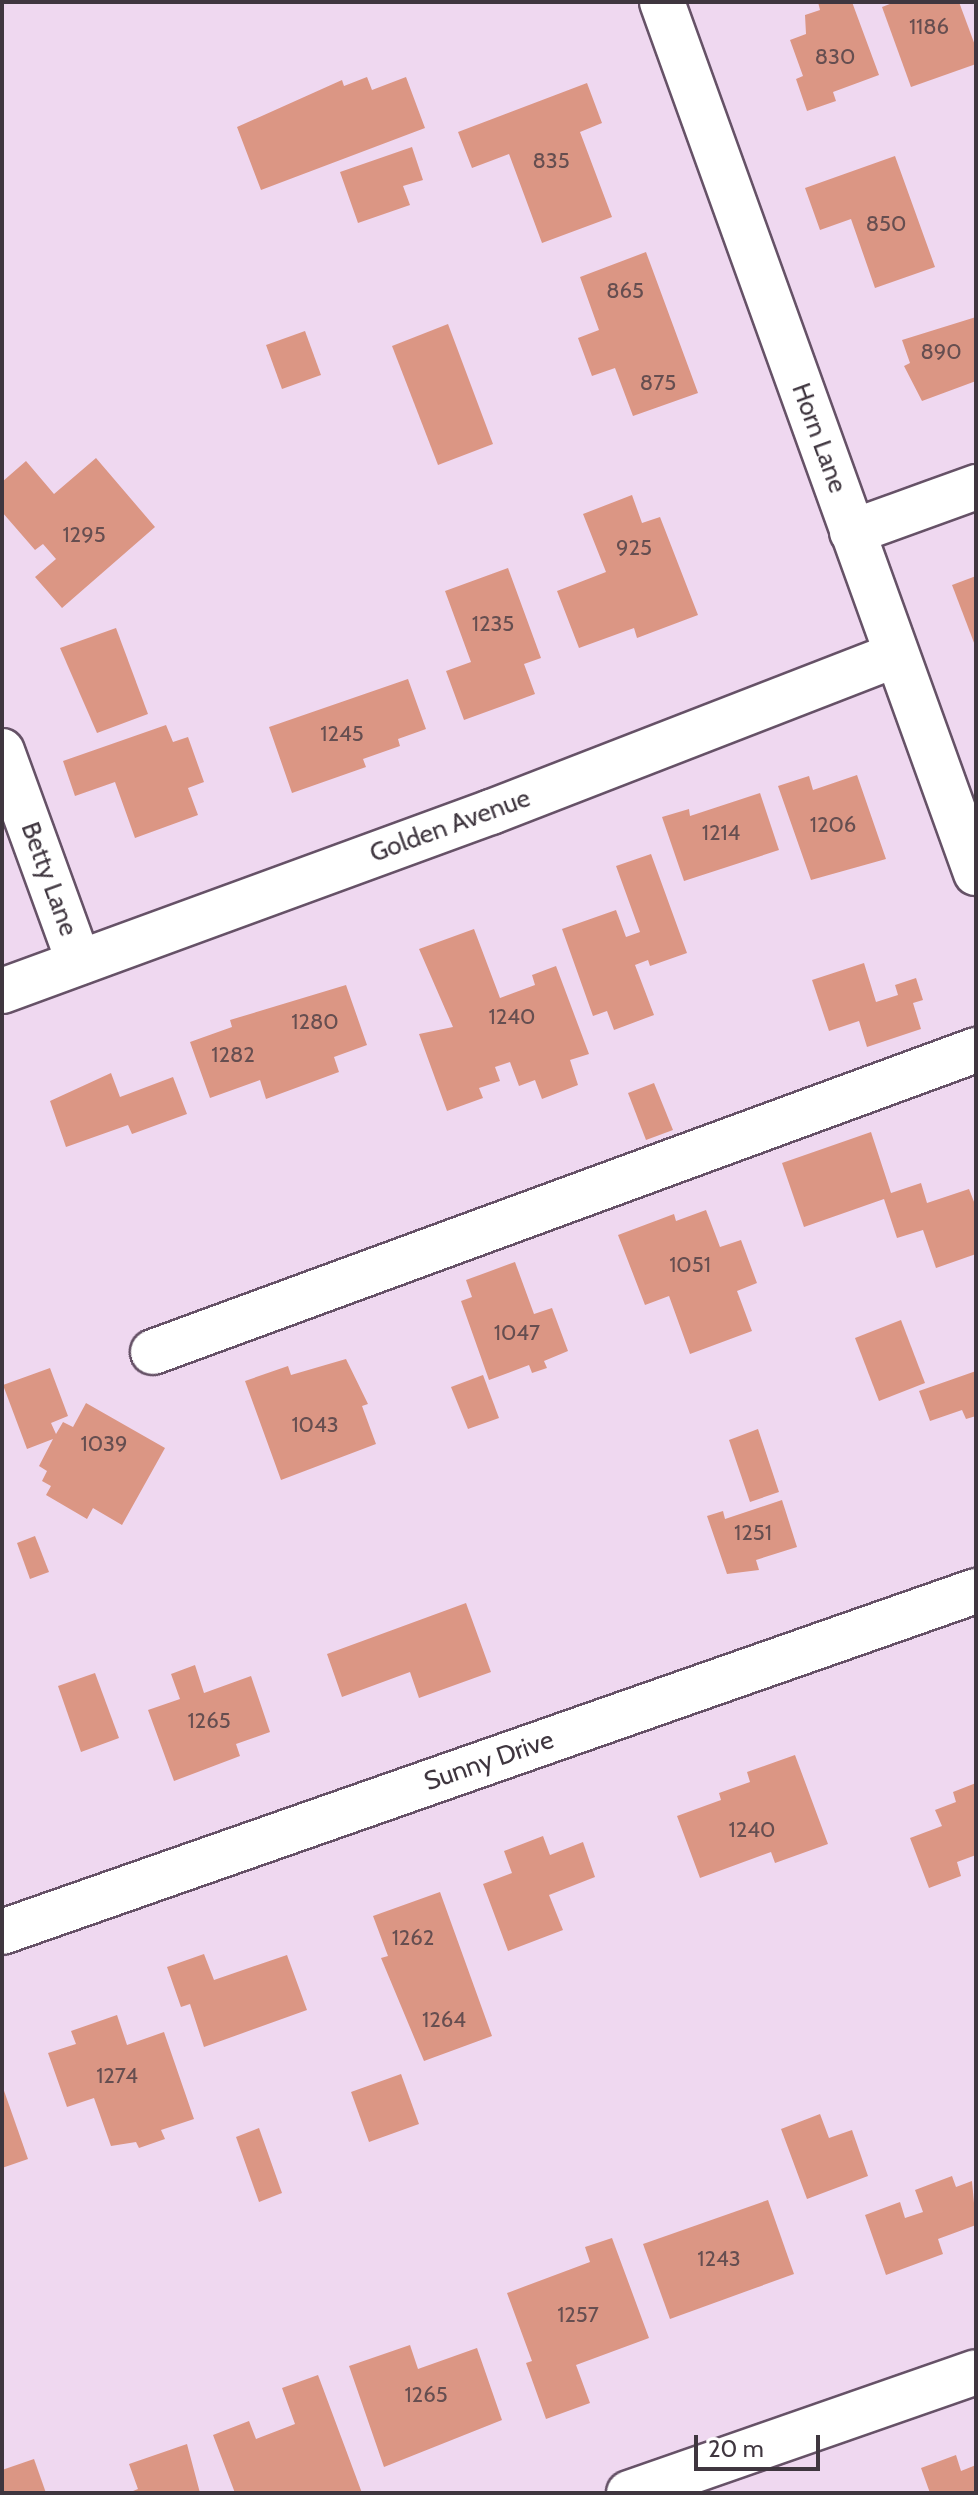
<!DOCTYPE html>
<style>
body{margin:0}
#map{position:relative;width:978px;height:2495px;overflow:hidden;background:#efd8f0;font-family:Cabin,sans-serif}
div>[style]{position:absolute}
.building>*{inset:0;background:#db9684}
.roads{filter:drop-shadow(2px 0 #665267) drop-shadow(-2px 0 #665267) drop-shadow(0 2px #665267) drop-shadow(0 -2px #665267)}
.minor>*{height:44px;margin:-22px;padding:0 22px;transform-origin:22px;border-radius:22px;background:#fff}
span{translate:-50% -50%;white-space:nowrap;text-align:center;line-height:1.15;-webkit-text-stroke:6px #fff;paint-order:stroke}
.number-label{font-size:22px;color:#664e50}
.number-label span{-webkit-text-stroke-width:0}
.street-label{font-size:26px;color:#3f363f}
.frame{position:absolute;inset:0;border:4px solid #3f363f;pointer-events:none}
.scale{position:absolute;left:694px;top:2435px;width:126px;height:36px;box-sizing:border-box;border:4px solid #3f363f;border-top:0;padding-left:10px;font-size:24px;line-height:28px;white-space:nowrap;color:#3f363f;-webkit-text-stroke:6px #fff;paint-order:stroke}
</style>
<div id="map">
<div class="building">
<i style="clip-path:polygon(818px 2px,852px 2px,879px 75px,833px 92px,836px 101px,807px 111px,796px 79px,803px 76px,790px 40px,806px 34px,805px 15px,820px 10px)"></i>
<i style="clip-path:polygon(895px 2px,959px 2px,976px 48px,976px 64px,911px 87px,882px 7px)"></i>
<i style="clip-path:polygon(367px 77px,372px 90px,406px 77px,425px 128px,261px 190px,237px 127px,342px 80px,344px 86px)"></i>
<i style="clip-path:polygon(587px 83px,602px 123px,580px 132px,612px 217px,542px 243px,509px 154px,472px 168px,458px 132px)"></i>
<i style="clip-path:polygon(412px 147px,423px 180px,403px 186px,410px 205px,358px 223px,340px 172px)"></i>
<i style="clip-path:polygon(895px 156px,935px 267px,875px 288px,851px 219px,820px 230px,805px 188px)"></i>
<i style="clip-path:polygon(646px 252px,698px 393px,633px 416px,615px 368px,592px 376px,578px 338px,599px 330px,580px 277px)"></i>
<i style="clip-path:polygon(976px 317px,976px 381px,922px 401px,904px 366px,910px 363px,902px 340px)"></i>
<i style="clip-path:polygon(448px 324px,493px 444px,438px 465px,392px 346px)"></i>
<i style="clip-path:polygon(305px 331px,321px 375px,282px 389px,266px 345px)"></i>
<i style="clip-path:polygon(96px 458px,155px 527px,62px 608px,35px 577px,56px 559px,43px 544px,35px 550px,2px 512px,2px 482px,26px 461px,54px 494px)"></i>
<i style="clip-path:polygon(632px 495px,642px 523px,660px 517px,698px 615px,637px 638px,634px 628px,579px 648px,557px 591px,606px 572px,583px 514px)"></i>
<i style="clip-path:polygon(508px 568px,541px 658px,524px 664px,535px 694px,464px 720px,446px 671px,471px 662px,445px 591px)"></i>
<i style="clip-path:polygon(976px 576px,976px 648px,952px 585px)"></i>
<i style="clip-path:polygon(116px 628px,148px 714px,97px 733px,60px 648px)"></i>
<i style="clip-path:polygon(408px 679px,426px 729px,398px 739px,400px 746px,363px 759px,366px 767px,292px 793px,269px 727px)"></i>
<i style="clip-path:polygon(166px 725px,173px 742px,188px 737px,204px 782px,188px 788px,198px 815px,135px 838px,115px 782px,75px 796px,63px 761px)"></i>
<i style="clip-path:polygon(857px 775px,886px 859px,811px 880px,778px 786px,809px 776px,813px 790px)"></i>
<i style="clip-path:polygon(760px 793px,779px 850px,684px 881px,662px 817px,689px 809px,690px 816px)"></i>
<i style="clip-path:polygon(651px 854px,687px 953px,650px 966px,648px 960px,635px 965px,654px 1015px,614px 1030px,607px 1011px,593px 1016px,562px 929px,616px 910px,626px 937px,640px 932px,616px 866px)"></i>
<i style="clip-path:polygon(474px 929px,500px 998px,535px 985px,532px 975px,556px 966px,589px 1054px,570px 1060px,578px 1085px,542px 1099px,535px 1080px,519px 1086px,510px 1062px,495px 1067px,500px 1081px,479px 1088px,483px 1098px,447px 1111px,419px 1034px,453px 1027px,419px 949px)"></i>
<i style="clip-path:polygon(864px 963px,876px 1002px,898px 995px,895px 985px,916px 978px,923px 1000px,913px 1003px,921px 1029px,867px 1047px,859px 1021px,829px 1031px,812px 980px)"></i>
<i style="clip-path:polygon(346px 985px,367px 1045px,334px 1057px,339px 1072px,266px 1099px,260px 1080px,210px 1098px,190px 1042px,232px 1027px,230px 1020px)"></i>
<i style="clip-path:polygon(111px 1073px,120px 1097px,173px 1077px,187px 1114px,132px 1134px,128px 1125px,66px 1147px,50px 1101px)"></i>
<i style="clip-path:polygon(654px 1083px,673px 1130px,646px 1140px,628px 1093px)"></i>
<i style="clip-path:polygon(871px 1132px,891px 1193px,921px 1183px,927px 1203px,969px 1189px,976px 1207px,976px 1254px,936px 1268px,923px 1230px,897px 1238px,884px 1199px,804px 1227px,782px 1163px)"></i>
<i style="clip-path:polygon(706px 1210px,720px 1247px,741px 1240px,757px 1283px,737px 1291px,752px 1331px,690px 1354px,669px 1296px,645px 1305px,618px 1235px,674px 1214px,676px 1221px)"></i>
<i style="clip-path:polygon(515px 1262px,534px 1314px,552px 1308px,568px 1351px,544px 1361px,547px 1368px,532px 1373px,529px 1365px,489px 1380px,461px 1301px,472px 1297px,466px 1280px)"></i>
<i style="clip-path:polygon(901px 1320px,925px 1383px,879px 1401px,855px 1338px)"></i>
<i style="clip-path:polygon(346px 1359px,368px 1404px,362px 1406px,376px 1444px,281px 1480px,245px 1381px,288px 1366px,291px 1375px)"></i>
<i style="clip-path:polygon(50px 1368px,68px 1416px,51px 1423px,56px 1434px,63px 1422px,73px 1427px,86px 1403px,165px 1448px,122px 1525px,93px 1508px,87px 1519px,46px 1495px,51px 1486px,42px 1481px,47px 1471px,39px 1466px,53px 1439px,27px 1449px,3px 1385px)"></i>
<i style="clip-path:polygon(976px 1371px,976px 1416px,966px 1419px,962px 1410px,930px 1421px,919px 1391px)"></i>
<i style="clip-path:polygon(483px 1375px,499px 1418px,468px 1429px,451px 1387px)"></i>
<i style="clip-path:polygon(758px 1429px,779px 1492px,750px 1502px,729px 1440px)"></i>
<i style="clip-path:polygon(782px 1500px,797px 1547px,756px 1560px,759px 1570px,727px 1574px,707px 1516px,723px 1511px,725px 1519px)"></i>
<i style="clip-path:polygon(35px 1536px,49px 1572px,30px 1579px,17px 1543px)"></i>
<i style="clip-path:polygon(466px 1603px,491px 1672px,419px 1698px,410px 1672px,342px 1697px,327px 1654px)"></i>
<i style="clip-path:polygon(195px 1665px,204px 1693px,251px 1676px,270px 1732px,236px 1744px,240px 1756px,174px 1781px,148px 1710px,180px 1699px,171px 1674px)"></i>
<i style="clip-path:polygon(95px 1673px,119px 1738px,81px 1752px,58px 1686px)"></i>
<i style="clip-path:polygon(795px 1755px,828px 1844px,775px 1863px,771px 1852px,700px 1878px,677px 1816px,721px 1800px,719px 1793px,750px 1782px,747px 1772px)"></i>
<i style="clip-path:polygon(976px 1783px,976px 1855px,957px 1862px,961px 1876px,929px 1888px,910px 1838px,942px 1826px,935px 1810px,956px 1802px,953px 1792px)"></i>
<i style="clip-path:polygon(543px 1836px,550px 1855px,583px 1842px,595px 1877px,549px 1895px,563px 1930px,508px 1951px,483px 1884px,512px 1873px,504px 1851px)"></i>
<i style="clip-path:polygon(440px 1892px,492px 2036px,424px 2061px,381px 1958px,388px 1956px,373px 1916px)"></i>
<i style="clip-path:polygon(204px 1954px,214px 1980px,287px 1955px,307px 2010px,204px 2047px,190px 2004px,181px 2007px,167px 1967px)"></i>
<i style="clip-path:polygon(117px 2015px,127px 2045px,164px 2032px,194px 2119px,161px 2130px,165px 2139px,139px 2148px,136px 2142px,111px 2146px,94px 2098px,67px 2107px,48px 2053px,76px 2044px,71px 2031px)"></i>
<i style="clip-path:polygon(401px 2074px,419px 2124px,369px 2142px,351px 2092px)"></i>
<i style="clip-path:polygon(2px 2085px,28px 2159px,2px 2168px)"></i>
<i style="clip-path:polygon(820px 2114px,829px 2138px,852px 2130px,868px 2176px,807px 2199px,781px 2129px)"></i>
<i style="clip-path:polygon(259px 2128px,282px 2193px,259px 2202px,236px 2137px)"></i>
<i style="clip-path:polygon(952px 2176px,956px 2187px,972px 2181px,976px 2225px,938px 2239px,943px 2254px,886px 2275px,865px 2215px,900px 2202px,905px 2218px,923px 2212px,915px 2190px)"></i>
<i style="clip-path:polygon(768px 2200px,794px 2274px,670px 2319px,643px 2244px)"></i>
<i style="clip-path:polygon(612px 2238px,649px 2338px,576px 2365px,590px 2403px,546px 2419px,526px 2363px,532px 2361px,507px 2293px,590px 2262px,585px 2247px)"></i>
<i style="clip-path:polygon(410px 2345px,418px 2369px,477px 2348px,502px 2420px,384px 2467px,349px 2366px)"></i>
<i style="clip-path:polygon(318px 2375px,362px 2493px,235px 2493px,213px 2435px,249px 2421px,256px 2439px,295px 2424px,282px 2388px)"></i>
<i style="clip-path:polygon(187px 2444px,200px 2493px,128px 2493px,138px 2489px,129px 2464px)"></i>
<i style="clip-path:polygon(956px 2455px,961px 2471px,976px 2465px,976px 2493px,930px 2493px,921px 2468px)"></i>
<i style="clip-path:polygon(34px 2459px,46px 2493px,3px 2493px,2px 2470px)"></i>
</div>
<div class="roads">
<div class="minor">
<i style="left:662px;top:2px;width:926px;rotate:70.18deg"></i>
<i style="left:852px;top:532px;width:132px;rotate:-19.9deg"></i>
<i style="left:2px;top:751px;width:225px;rotate:70deg"></i>
<i style="left:2px;top:991px;width:521px;rotate:-20.11deg"></i>
<i style="left:491px;top:812px;width:434px;rotate:-21.2deg"></i>
<i style="left:153px;top:1352px;width:877px;rotate:-20.15deg"></i>
<i style="left:2px;top:1932px;width:1032px;rotate:-19.3deg"></i>
<i style="left:629px;top:2493px;width:367px;rotate:-19.2deg"></i>
</div>
</div>
<div class="number-label">
<span style="left:929px;top:27px">1186</span>
<span style="left:835px;top:57px">830</span>
<span style="left:551px;top:161px">835</span>
<span style="left:886px;top:224px">850</span>
<span style="left:625px;top:291px">865</span>
<span style="left:941px;top:352px">890</span>
<span style="left:658px;top:383px">875</span>
<span style="left:84px;top:535px">1295</span>
<span style="left:634px;top:548px">925</span>
<span style="left:493px;top:624px">1235</span>
<span style="left:342px;top:734px">1245</span>
<span style="left:833px;top:825px">1206</span>
<span style="left:721px;top:833px">1214</span>
<span style="left:512px;top:1017px">1240</span>
<span style="left:315px;top:1022px">1280</span>
<span style="left:233px;top:1055px">1282</span>
<span style="left:690px;top:1265px">1051</span>
<span style="left:517px;top:1333px">1047</span>
<span style="left:315px;top:1425px">1043</span>
<span style="left:104px;top:1444px">1039</span>
<span style="left:753px;top:1533px">1251</span>
<span style="left:209px;top:1721px">1265</span>
<span style="left:752px;top:1830px">1240</span>
<span style="left:413px;top:1938px">1262</span>
<span style="left:444px;top:2020px">1264</span>
<span style="left:117px;top:2076px">1274</span>
<span style="left:719px;top:2259px">1243</span>
<span style="left:578px;top:2315px">1257</span>
<span style="left:426px;top:2395px">1265</span>
</div>
<div class="street-label">
<span style="left:819px;top:438px;rotate:70deg">Horn Lane</span>
<span style="left:450px;top:826px;rotate:-20deg">Golden Avenue</span>
<span style="left:49px;top:879px;rotate:70deg">Betty Lane</span>
<span style="left:489px;top:1761px;rotate:-19deg">Sunny Drive</span>
</div>
<div class="frame"></div>
<div class="scale">20 m</div>
</div>
